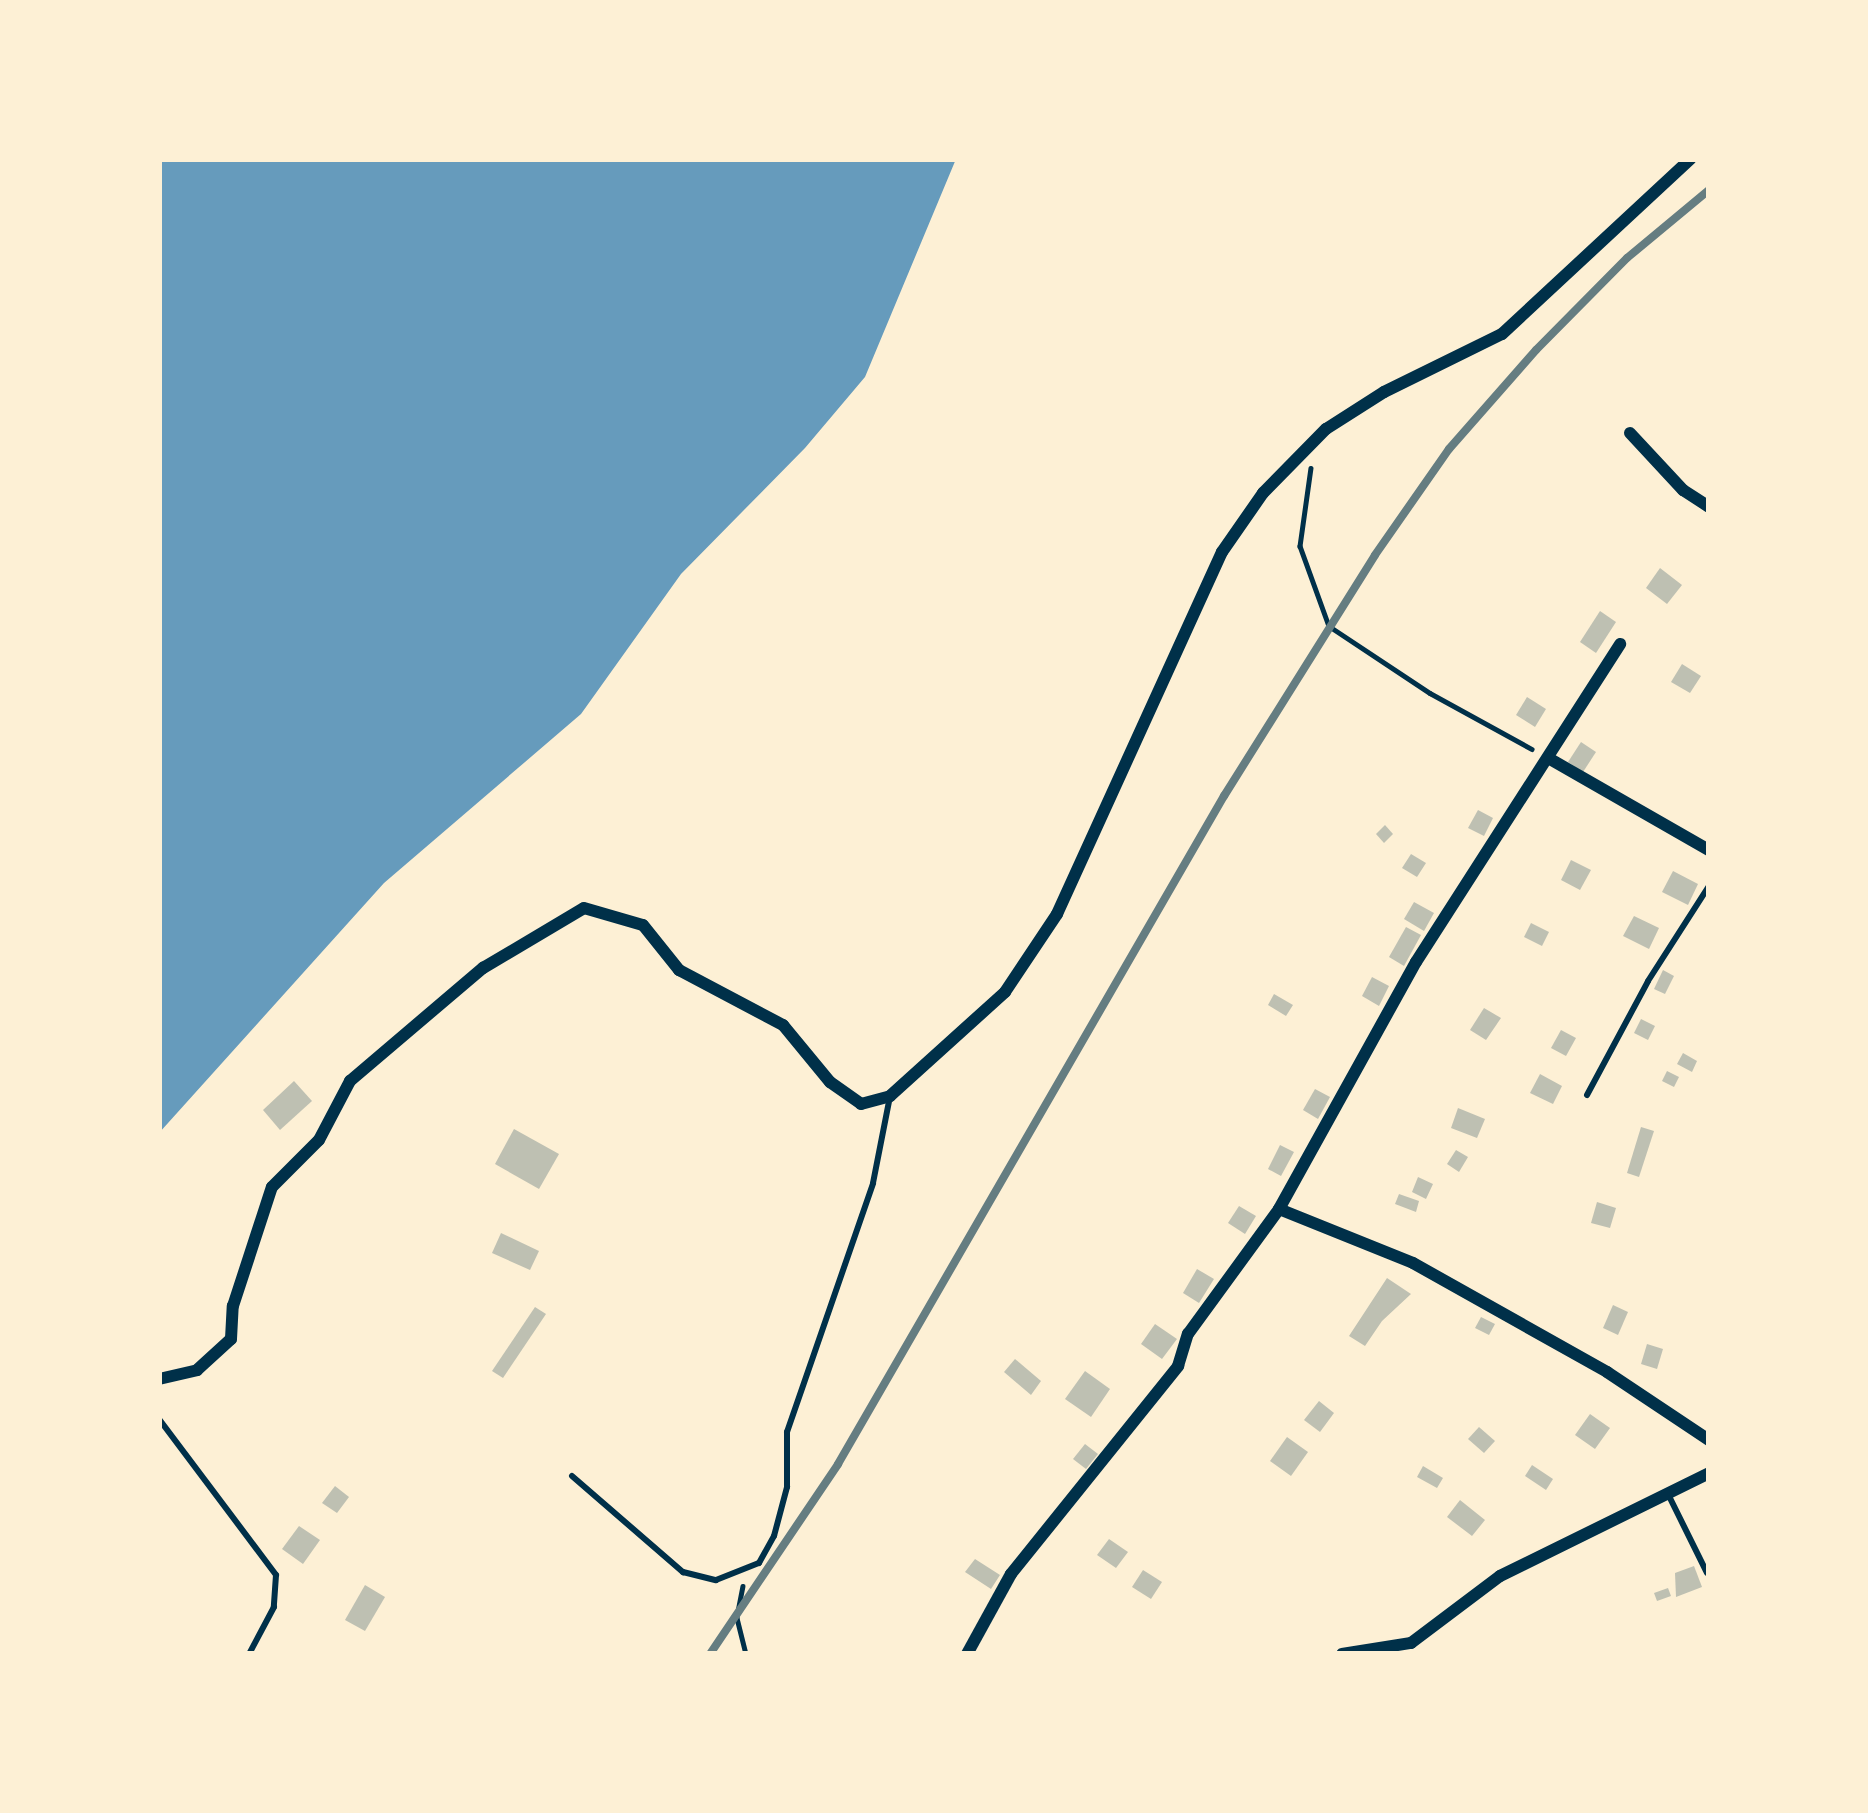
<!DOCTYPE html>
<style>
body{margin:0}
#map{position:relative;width:1868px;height:1813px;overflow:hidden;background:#fdf0d5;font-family:Roboto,sans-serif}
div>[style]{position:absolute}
.water>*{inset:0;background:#669bbc}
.building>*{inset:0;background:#bec0b2}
.path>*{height:4.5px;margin:-2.25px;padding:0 2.25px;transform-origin:2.25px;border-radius:2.25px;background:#003049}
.service>*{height:6px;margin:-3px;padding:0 3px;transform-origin:3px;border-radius:3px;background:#003049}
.minor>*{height:12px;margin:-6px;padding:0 6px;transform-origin:6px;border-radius:6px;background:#003049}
.rail>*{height:8px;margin:-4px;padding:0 4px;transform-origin:4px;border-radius:4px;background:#657d81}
span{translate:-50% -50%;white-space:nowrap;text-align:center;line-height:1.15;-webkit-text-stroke:12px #fdf0d5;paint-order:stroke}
.frame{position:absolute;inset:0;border:162px solid #fdf0d5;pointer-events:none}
</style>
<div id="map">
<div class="water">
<i style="clip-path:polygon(159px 159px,956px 159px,865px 377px,805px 448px,681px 574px,581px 714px,384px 883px,159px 1133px)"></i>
</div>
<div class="building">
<i style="clip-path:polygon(1660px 568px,1682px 585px,1667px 604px,1646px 588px)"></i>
<i style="clip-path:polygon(1600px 611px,1616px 622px,1596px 653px,1580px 642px)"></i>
<i style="clip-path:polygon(1682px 664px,1701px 676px,1690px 693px,1671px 682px)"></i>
<i style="clip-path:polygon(1527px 697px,1546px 709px,1535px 727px,1516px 715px)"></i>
<i style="clip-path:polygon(1581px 742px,1596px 752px,1583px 772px,1568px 762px)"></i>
<i style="clip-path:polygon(1478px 810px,1493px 818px,1484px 836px,1468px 828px)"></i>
<i style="clip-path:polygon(1385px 825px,1393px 834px,1384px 843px,1376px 834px)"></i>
<i style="clip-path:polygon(1411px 854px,1426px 863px,1417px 877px,1402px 868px)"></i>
<i style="clip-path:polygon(1571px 860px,1591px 870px,1580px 890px,1561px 880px)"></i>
<i style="clip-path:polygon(1673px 871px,1698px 884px,1688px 905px,1662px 892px)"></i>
<i style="clip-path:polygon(1414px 902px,1434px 913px,1424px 931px,1404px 919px)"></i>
<i style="clip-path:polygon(1634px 916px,1659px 928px,1649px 949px,1623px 936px)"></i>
<i style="clip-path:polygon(1531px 923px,1549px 932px,1542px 946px,1524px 937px)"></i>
<i style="clip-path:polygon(1406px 927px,1421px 935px,1404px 966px,1389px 957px)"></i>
<i style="clip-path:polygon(1663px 970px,1674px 976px,1665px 994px,1654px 989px)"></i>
<i style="clip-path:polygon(1372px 977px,1389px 986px,1379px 1006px,1362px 996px)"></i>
<i style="clip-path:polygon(1274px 994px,1293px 1005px,1286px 1016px,1268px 1005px)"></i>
<i style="clip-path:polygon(1484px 1008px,1501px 1018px,1486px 1040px,1470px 1030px)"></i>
<i style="clip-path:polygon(1641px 1019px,1655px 1026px,1648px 1040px,1634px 1033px)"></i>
<i style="clip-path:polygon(1561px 1030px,1576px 1038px,1566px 1056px,1551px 1048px)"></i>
<i style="clip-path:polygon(1683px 1053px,1697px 1061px,1692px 1072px,1677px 1064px)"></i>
<i style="clip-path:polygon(1667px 1071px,1679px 1077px,1674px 1087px,1662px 1081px)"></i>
<i style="clip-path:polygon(1540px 1074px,1562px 1086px,1553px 1104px,1530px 1093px)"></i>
<i style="clip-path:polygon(294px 1081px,312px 1101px,280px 1130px,263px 1110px)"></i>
<i style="clip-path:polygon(1315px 1089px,1330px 1097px,1318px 1119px,1303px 1110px)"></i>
<i style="clip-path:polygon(1458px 1108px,1485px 1119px,1477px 1138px,1451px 1128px)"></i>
<i style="clip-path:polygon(1641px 1127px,1654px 1131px,1639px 1177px,1627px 1173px)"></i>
<i style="clip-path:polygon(514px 1129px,559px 1154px,539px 1189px,495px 1164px)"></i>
<i style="clip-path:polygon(1280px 1145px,1294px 1152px,1281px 1176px,1268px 1169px)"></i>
<i style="clip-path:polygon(1456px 1150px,1468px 1157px,1459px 1172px,1447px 1164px)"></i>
<i style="clip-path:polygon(1418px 1177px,1433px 1184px,1426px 1199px,1412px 1192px)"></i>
<i style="clip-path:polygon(1399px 1194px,1419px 1201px,1416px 1212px,1395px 1204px)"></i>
<i style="clip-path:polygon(1597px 1202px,1616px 1208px,1610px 1228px,1591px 1223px)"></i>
<i style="clip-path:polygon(1239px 1206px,1256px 1216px,1245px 1234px,1228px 1223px)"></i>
<i style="clip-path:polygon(501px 1233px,539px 1251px,530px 1270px,492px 1253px)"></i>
<i style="clip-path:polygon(1197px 1269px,1214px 1279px,1199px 1303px,1183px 1293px)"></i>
<i style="clip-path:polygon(1387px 1278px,1411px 1294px,1382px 1321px,1365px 1346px,1349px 1336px)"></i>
<i style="clip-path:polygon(1613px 1305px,1628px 1312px,1618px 1335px,1603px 1328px)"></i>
<i style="clip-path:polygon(535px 1307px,546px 1314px,503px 1378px,492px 1371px)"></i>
<i style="clip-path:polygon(1481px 1317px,1495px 1324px,1489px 1335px,1475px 1328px)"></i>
<i style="clip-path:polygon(1155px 1324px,1177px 1339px,1162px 1359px,1141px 1344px)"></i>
<i style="clip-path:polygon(1647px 1344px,1663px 1349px,1657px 1369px,1641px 1364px)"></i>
<i style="clip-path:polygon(1015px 1359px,1041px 1381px,1031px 1395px,1004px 1372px)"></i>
<i style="clip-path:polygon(1085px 1371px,1110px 1389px,1091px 1417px,1065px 1399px)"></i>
<i style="clip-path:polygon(1319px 1401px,1334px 1413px,1320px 1432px,1304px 1420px)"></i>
<i style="clip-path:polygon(1590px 1414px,1610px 1428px,1595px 1449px,1575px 1435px)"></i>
<i style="clip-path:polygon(1479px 1427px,1495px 1441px,1484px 1453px,1468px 1439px)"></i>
<i style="clip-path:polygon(1287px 1437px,1308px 1452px,1291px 1476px,1270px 1461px)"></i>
<i style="clip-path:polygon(1085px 1444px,1098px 1454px,1086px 1469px,1073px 1459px)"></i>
<i style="clip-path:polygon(1532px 1465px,1553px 1479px,1546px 1490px,1525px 1476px)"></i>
<i style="clip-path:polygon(1423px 1466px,1443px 1478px,1437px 1488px,1417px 1477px)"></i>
<i style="clip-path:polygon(335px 1486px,349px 1497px,337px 1513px,322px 1503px)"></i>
<i style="clip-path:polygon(1460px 1500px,1485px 1520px,1472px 1536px,1447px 1517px)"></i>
<i style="clip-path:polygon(299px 1526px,320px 1540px,303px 1564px,282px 1549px)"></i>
<i style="clip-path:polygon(1109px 1539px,1128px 1552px,1116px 1568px,1097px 1555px)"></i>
<i style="clip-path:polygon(975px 1559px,1000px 1575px,991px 1589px,965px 1572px)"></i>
<i style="clip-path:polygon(1694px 1566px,1702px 1587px,1676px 1597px,1675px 1573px)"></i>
<i style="clip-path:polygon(1143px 1570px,1162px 1582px,1151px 1599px,1132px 1587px)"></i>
<i style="clip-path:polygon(365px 1585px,385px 1597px,365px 1631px,345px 1620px)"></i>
<i style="clip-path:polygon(1668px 1588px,1671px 1596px,1657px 1601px,1654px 1593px)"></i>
</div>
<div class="path">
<i style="left:1311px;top:468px;width:79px;rotate:98deg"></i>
<i style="left:1300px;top:546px;width:85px;rotate:70.1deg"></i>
<i style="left:1329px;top:626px;width:121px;rotate:33.6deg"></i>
<i style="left:1430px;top:693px;width:116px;rotate:28.8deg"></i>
<i style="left:743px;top:1586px;width:33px;rotate:101deg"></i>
<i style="left:737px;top:1618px;width:37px;rotate:76deg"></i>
</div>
<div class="service">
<i style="left:1587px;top:1095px;width:129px;rotate:-61.8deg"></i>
<i style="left:1648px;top:981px;width:113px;rotate:-57.3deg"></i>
<i style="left:159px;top:1419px;width:195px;rotate:53.1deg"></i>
<i style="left:276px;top:1575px;width:32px;rotate:94deg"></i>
<i style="left:274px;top:1607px;width:53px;rotate:118deg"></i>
<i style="left:572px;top:1476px;width:147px;rotate:40.9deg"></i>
<i style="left:683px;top:1572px;width:34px;rotate:14deg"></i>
<i style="left:716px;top:1580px;width:46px;rotate:-21.6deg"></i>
<i style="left:759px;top:1563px;width:31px;rotate:-61deg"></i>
<i style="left:774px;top:1536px;width:51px;rotate:-75.1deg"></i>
<i style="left:787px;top:1487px;width:55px;rotate:-90deg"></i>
<i style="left:787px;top:1432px;width:263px;rotate:-70.9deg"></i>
<i style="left:873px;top:1183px;width:89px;rotate:-78.9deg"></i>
<i style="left:1668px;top:1494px;width:88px;rotate:63.7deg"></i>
</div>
<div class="minor">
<i style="left:1630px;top:433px;width:78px;rotate:47.1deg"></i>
<i style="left:1683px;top:490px;width:31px;rotate:33deg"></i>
<i style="left:1550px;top:759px;width:183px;rotate:29.8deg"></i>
<i style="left:1279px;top:1209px;width:144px;rotate:21.9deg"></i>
<i style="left:1413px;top:1263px;width:223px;rotate:29.3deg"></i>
<i style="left:1607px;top:1372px;width:123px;rotate:33.7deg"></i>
<i style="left:159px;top:1379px;width:39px;rotate:-13deg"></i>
<i style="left:197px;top:1370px;width:46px;rotate:-42.4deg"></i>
<i style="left:231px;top:1339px;width:33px;rotate:-87deg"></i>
<i style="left:233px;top:1306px;width:125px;rotate:-71.9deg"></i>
<i style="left:272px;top:1187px;width:66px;rotate:-45deg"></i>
<i style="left:319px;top:1140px;width:67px;rotate:-62.3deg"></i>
<i style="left:350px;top:1081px;width:175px;rotate:-40.4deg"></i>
<i style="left:483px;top:968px;width:117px;rotate:-30.7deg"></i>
<i style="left:584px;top:908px;width:61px;rotate:16.1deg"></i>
<i style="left:643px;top:925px;width:58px;rotate:51.3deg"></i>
<i style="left:679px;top:970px;width:118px;rotate:27.9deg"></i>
<i style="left:783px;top:1025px;width:74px;rotate:50.5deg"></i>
<i style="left:830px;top:1082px;width:38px;rotate:35deg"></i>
<i style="left:861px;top:1104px;width:30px;rotate:-15deg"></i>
<i style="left:890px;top:1096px;width:155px;rotate:-42.1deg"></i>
<i style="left:1005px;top:992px;width:94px;rotate:-56.3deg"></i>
<i style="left:1057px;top:914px;width:398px;rotate:-65.5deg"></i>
<i style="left:1222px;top:552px;width:72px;rotate:-55.2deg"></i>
<i style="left:1263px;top:493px;width:90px;rotate:-45.5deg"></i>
<i style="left:1326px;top:429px;width:69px;rotate:-32.5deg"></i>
<i style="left:1384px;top:392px;width:131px;rotate:-26.2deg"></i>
<i style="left:1502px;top:334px;width:257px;rotate:-42.9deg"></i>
<i style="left:967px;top:1654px;width:91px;rotate:-61.2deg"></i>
<i style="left:1011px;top:1574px;width:267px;rotate:-51.2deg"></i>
<i style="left:1178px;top:1366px;width:34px;rotate:-73deg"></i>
<i style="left:1188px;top:1334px;width:155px;rotate:-53.9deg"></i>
<i style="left:1279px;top:1209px;width:282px;rotate:-61deg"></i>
<i style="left:1416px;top:962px;width:378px;rotate:-57.3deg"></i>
<i style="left:1342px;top:1654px;width:70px;rotate:-9.1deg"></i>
<i style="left:1411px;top:1643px;width:111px;rotate:-37deg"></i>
<i style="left:1500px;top:1576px;width:233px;rotate:-26.2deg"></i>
</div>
<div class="rail">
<i style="left:710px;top:1654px;width:229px;rotate:-56deg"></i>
<i style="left:838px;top:1464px;width:772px;rotate:-59.98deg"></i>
<i style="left:1224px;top:796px;width:284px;rotate:-57.9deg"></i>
<i style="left:1375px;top:555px;width:129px;rotate:-55.1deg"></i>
<i style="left:1449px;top:449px;width:132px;rotate:-48.7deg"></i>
<i style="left:1536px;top:350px;width:129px;rotate:-45.3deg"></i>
<i style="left:1627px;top:258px;width:107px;rotate:-39.7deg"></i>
</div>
<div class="frame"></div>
</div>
